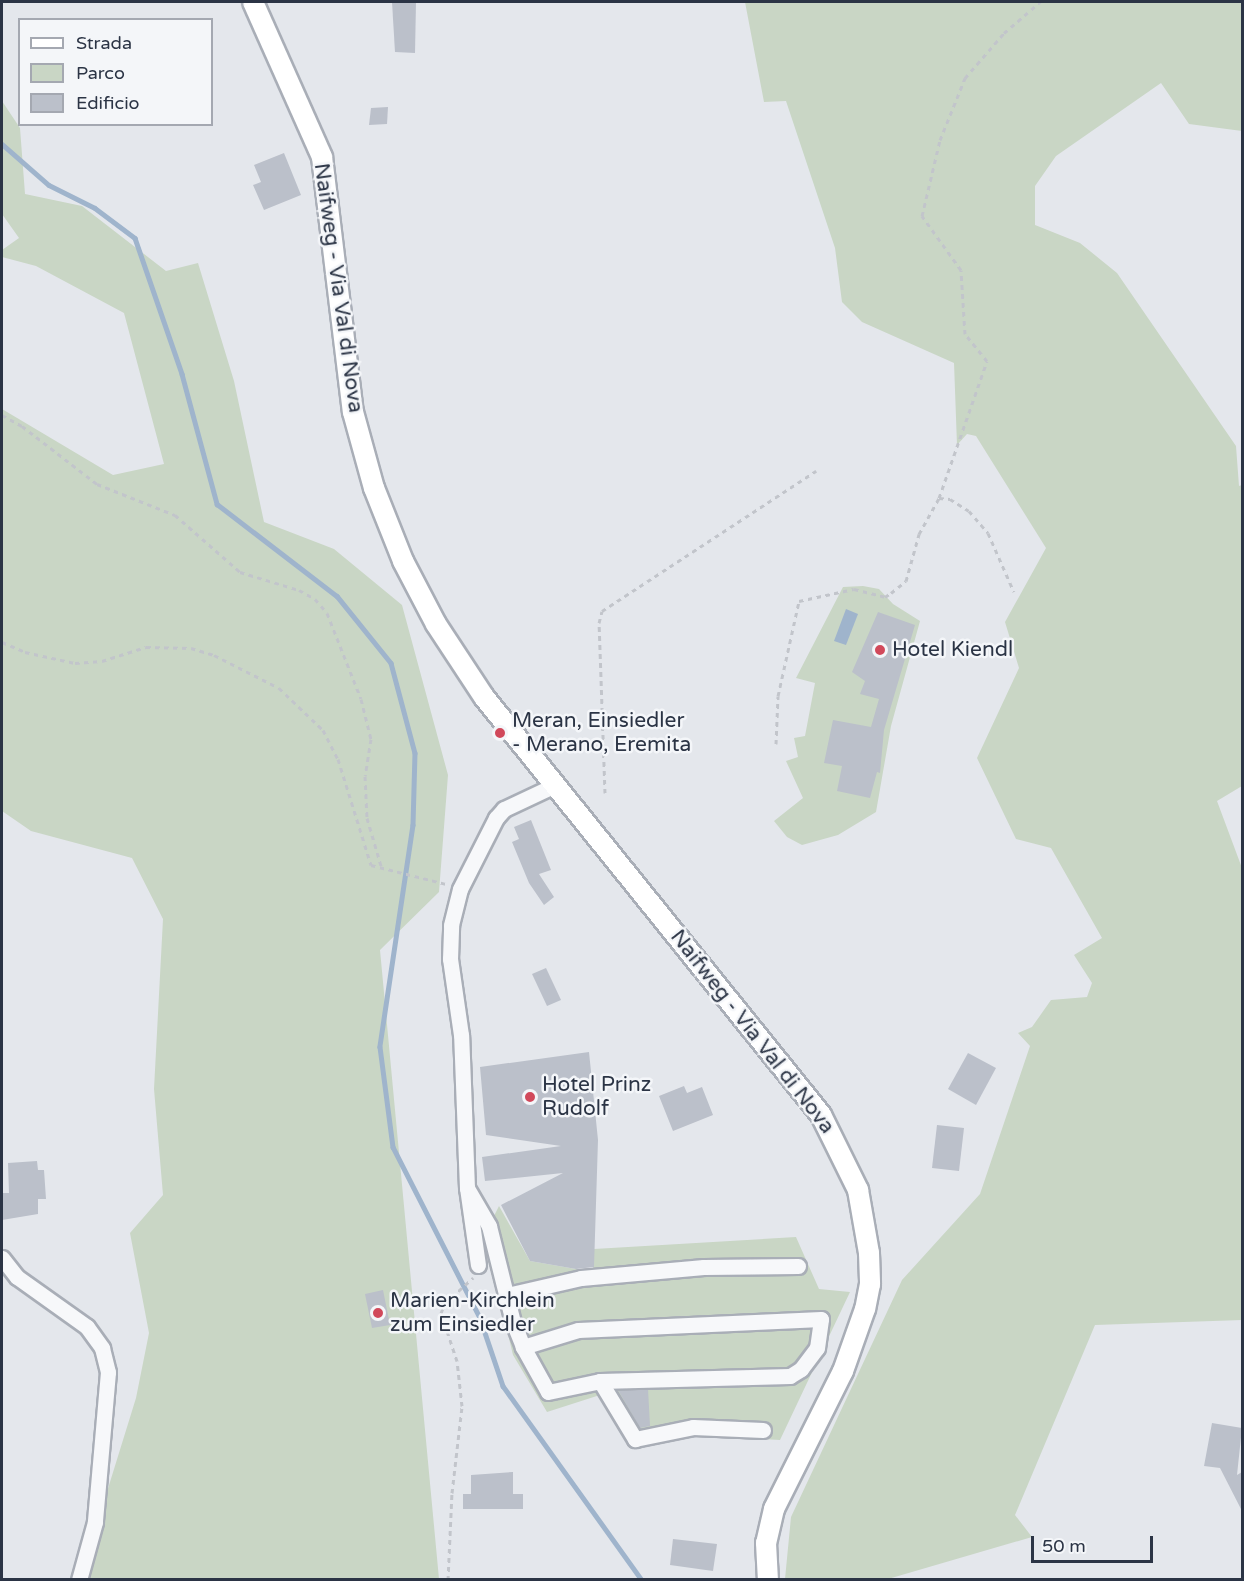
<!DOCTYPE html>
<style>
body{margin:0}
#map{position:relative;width:1244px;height:1581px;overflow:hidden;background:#e4e7ec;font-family:"Varela Round",sans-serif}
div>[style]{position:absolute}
.green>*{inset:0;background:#c9d6c5}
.water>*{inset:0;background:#9fb4cc}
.stream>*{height:4.5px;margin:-2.25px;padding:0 2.25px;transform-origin:2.25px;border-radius:2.25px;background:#9fb4cc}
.building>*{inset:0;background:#bbc0ca}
.path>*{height:3px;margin-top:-1.5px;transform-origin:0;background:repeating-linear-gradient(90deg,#c2c5cb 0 4.5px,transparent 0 9px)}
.roads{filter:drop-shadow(2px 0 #a9aeb7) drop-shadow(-2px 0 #a9aeb7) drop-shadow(0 2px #a9aeb7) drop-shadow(0 -2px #a9aeb7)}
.minor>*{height:15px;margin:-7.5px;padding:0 7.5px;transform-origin:7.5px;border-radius:7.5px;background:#f7f8fa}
.major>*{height:20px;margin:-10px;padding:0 10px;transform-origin:10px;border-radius:10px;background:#fff}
.dots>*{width:16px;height:16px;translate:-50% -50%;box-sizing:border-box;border:3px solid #f4f6f9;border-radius:50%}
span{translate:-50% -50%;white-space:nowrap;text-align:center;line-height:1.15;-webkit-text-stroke:5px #f4f6f9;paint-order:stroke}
.street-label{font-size:21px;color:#2b3445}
.poi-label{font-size:21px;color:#2b3445}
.left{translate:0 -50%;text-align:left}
.frame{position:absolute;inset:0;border:3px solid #2b3445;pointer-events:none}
.legend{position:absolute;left:18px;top:18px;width:195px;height:108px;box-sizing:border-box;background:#f4f6f9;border:2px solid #a4a8b1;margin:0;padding:8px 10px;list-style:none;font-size:18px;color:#2b3445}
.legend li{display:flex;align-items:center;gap:12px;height:30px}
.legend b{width:30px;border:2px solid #a4a8b1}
.scale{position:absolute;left:1031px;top:1536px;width:122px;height:27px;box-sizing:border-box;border:3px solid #2b3445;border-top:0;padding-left:8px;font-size:18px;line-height:21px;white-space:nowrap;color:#2b3445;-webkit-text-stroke:4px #f4f6f9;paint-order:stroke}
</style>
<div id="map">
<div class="green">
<i style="clip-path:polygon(745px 2px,1242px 2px,1242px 131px,1189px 124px,1161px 83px,1056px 156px,1035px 186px,1035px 225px,1080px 243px,1117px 273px,1236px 446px,1239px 486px,1242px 485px,1242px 786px,1217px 801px,1242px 868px,1242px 1320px,1095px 1325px,1015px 1515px,1032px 1537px,888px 1579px,785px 1579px,791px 1517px,902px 1280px,980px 1194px,1030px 1046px,1018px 1033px,1032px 1027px,1051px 1000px,1087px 997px,1092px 983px,1074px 955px,1102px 938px,1051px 848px,1016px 839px,977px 758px,1019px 668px,1005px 622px,1046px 548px,976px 436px,967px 434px,957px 445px,954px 363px,862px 322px,842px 302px,835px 248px,786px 101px,764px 102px)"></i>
<i style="clip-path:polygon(2px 101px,20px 128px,25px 194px,82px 206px,166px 271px,198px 263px,234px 381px,264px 522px,334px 549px,402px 605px,448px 775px,439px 892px,380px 950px,439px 1579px,80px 1579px,136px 1398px,149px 1333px,130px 1233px,163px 1195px,154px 1089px,163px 919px,132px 858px,31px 831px,2px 811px,2px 409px,113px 475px,164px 464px,124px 313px,36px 266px,2px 257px,2px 250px,19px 238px,2px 214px)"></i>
<i style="clip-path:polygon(863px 586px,879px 589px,893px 604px,920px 621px,891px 726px,876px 812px,838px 835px,802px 845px,787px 837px,774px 821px,803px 798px,786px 761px,798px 757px,794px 738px,805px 736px,815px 683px,796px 678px,843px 587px)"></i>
<i style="clip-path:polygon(499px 1206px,530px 1261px,593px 1272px,594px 1249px,796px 1237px,819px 1289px,850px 1292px,780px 1440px,694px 1435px,631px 1448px,600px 1395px,547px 1412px,513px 1355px,482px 1227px,489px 1226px)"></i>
</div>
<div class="water">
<i style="clip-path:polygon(846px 609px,858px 614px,846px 645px,834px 641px)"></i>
</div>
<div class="stream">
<i style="left:2px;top:144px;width:62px;rotate:41.1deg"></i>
<i style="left:49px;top:185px;width:51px;rotate:26.6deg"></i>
<i style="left:95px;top:208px;width:50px;rotate:36.9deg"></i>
<i style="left:135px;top:238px;width:144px;rotate:70.9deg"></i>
<i style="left:182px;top:374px;width:135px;rotate:74.9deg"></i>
<i style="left:217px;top:504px;width:151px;rotate:37.5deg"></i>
<i style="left:337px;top:596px;width:86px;rotate:51.1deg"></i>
<i style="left:391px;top:663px;width:93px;rotate:75.1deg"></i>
<i style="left:415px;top:753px;width:72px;rotate:91.6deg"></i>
<i style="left:413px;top:825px;width:224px;rotate:98.5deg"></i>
<i style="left:380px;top:1047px;width:101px;rotate:82.6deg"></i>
<i style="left:393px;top:1147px;width:192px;rotate:63deg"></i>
<i style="left:480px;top:1318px;width:72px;rotate:71.3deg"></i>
<i style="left:503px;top:1386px;width:239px;rotate:54.4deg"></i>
</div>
<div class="building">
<i style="clip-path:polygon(392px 2px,416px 2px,415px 53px,395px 52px)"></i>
<i style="clip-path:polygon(388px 107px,387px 124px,369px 125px,371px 108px)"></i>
<i style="clip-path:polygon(284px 153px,301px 195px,264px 210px,253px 185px,261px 182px,254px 165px)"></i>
<i style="clip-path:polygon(878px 612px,915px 625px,884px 730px,880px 773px,877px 772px,870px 798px,837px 791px,842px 766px,824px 763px,833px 720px,871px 727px,879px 699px,860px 694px,865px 681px,852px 672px)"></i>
<i style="clip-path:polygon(531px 820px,551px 870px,539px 874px,554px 897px,544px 905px,529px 883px,512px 842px,519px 839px,514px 827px)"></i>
<i style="clip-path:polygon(546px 968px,561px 1000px,547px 1006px,532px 974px)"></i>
<i style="clip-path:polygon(589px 1052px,598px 1140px,594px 1267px,576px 1269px,530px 1261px,501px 1205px,563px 1173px,485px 1181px,482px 1157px,561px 1146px,486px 1135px,480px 1067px)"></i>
<i style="clip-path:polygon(968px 1053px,996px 1068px,976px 1105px,948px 1089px)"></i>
<i style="clip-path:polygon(684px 1086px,687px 1093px,702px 1087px,713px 1115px,673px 1131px,659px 1096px)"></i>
<i style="clip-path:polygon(937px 1125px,964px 1128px,959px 1171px,932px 1168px)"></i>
<i style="clip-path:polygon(37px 1161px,38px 1170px,44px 1170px,46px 1199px,38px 1199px,38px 1214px,2px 1220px,2px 1193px,9px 1193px,8px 1163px)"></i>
<i style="clip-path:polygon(383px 1290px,390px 1325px,372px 1328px,365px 1294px)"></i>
<i style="clip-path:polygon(648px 1389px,650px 1426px,640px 1428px,618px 1390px)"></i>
<i style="clip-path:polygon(1212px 1423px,1242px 1428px,1237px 1475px,1242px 1472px,1242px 1511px,1220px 1468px,1204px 1466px)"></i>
<i style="clip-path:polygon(513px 1472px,513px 1494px,523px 1494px,523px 1509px,463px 1509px,463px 1494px,471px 1494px,471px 1475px)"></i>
<i style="clip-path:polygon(673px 1539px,717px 1544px,713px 1571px,670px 1565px)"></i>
</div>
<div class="path">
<i style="left:2px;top:415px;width:23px;rotate:29deg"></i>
<i style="left:22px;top:426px;width:95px;rotate:37.7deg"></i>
<i style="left:97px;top:484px;width:84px;rotate:21.7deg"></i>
<i style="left:175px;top:515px;width:86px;rotate:41.2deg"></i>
<i style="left:240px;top:572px;width:62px;rotate:17deg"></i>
<i style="left:299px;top:590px;width:18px;rotate:29deg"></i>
<i style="left:315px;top:599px;width:18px;rotate:49deg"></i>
<i style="left:327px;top:613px;width:92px;rotate:68.4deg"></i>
<i style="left:361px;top:699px;width:41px;rotate:76deg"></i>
<i style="left:371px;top:739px;width:37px;rotate:99deg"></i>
<i style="left:365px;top:776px;width:42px;rotate:87.3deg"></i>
<i style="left:367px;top:818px;width:53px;rotate:73.6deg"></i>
<i style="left:939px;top:498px;width:11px;rotate:5deg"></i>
<i style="left:950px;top:499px;width:22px;rotate:32deg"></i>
<i style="left:969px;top:511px;width:29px;rotate:49deg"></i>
<i style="left:988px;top:533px;width:64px;rotate:66.2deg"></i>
<i style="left:2px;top:642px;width:25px;rotate:23deg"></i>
<i style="left:25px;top:652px;width:51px;rotate:12.4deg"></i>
<i style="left:75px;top:663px;width:27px;rotate:-4deg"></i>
<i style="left:102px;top:661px;width:46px;rotate:-17.7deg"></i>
<i style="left:146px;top:647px;width:45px;rotate:1.3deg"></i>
<i style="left:191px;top:648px;width:24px;rotate:17deg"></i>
<i style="left:214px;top:655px;width:73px;rotate:26.9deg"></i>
<i style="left:279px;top:688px;width:61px;rotate:43.7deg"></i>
<i style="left:323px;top:730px;width:33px;rotate:63deg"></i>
<i style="left:338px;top:759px;width:111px;rotate:72.7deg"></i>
<i style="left:371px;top:865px;width:77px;rotate:14.2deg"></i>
<i style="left:776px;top:744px;width:48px;rotate:-87.6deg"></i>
<i style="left:778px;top:696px;width:97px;rotate:-77.5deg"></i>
<i style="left:799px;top:601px;width:56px;rotate:-12.3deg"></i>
<i style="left:854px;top:589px;width:32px;rotate:14deg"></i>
<i style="left:885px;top:597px;width:7px;rotate:-34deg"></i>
<i style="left:891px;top:593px;width:19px;rotate:-39deg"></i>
<i style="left:906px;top:581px;width:49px;rotate:-74.5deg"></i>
<i style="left:919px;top:534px;width:41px;rotate:-60.9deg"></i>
<i style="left:939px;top:498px;width:145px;rotate:-70.7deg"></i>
<i style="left:987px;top:361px;width:35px;rotate:-129deg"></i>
<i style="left:965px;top:334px;width:64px;rotate:-93.6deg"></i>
<i style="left:961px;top:270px;width:67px;rotate:-125.8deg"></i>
<i style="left:922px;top:216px;width:78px;rotate:-76.7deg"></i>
<i style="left:940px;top:140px;width:67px;rotate:-68deg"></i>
<i style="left:965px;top:78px;width:60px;rotate:-49.1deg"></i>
<i style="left:1004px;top:33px;width:48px;rotate:-40.7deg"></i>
<i style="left:605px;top:793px;width:170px;rotate:-92deg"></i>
<i style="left:599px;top:623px;width:12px;rotate:-76deg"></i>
<i style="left:602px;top:611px;width:256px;rotate:-33.2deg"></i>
<i style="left:448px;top:1580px;width:87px;rotate:-87.4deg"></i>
<i style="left:452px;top:1493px;width:88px;rotate:-83.4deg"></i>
<i style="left:462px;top:1406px;width:45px;rotate:-96.3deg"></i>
<i style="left:457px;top:1361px;width:51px;rotate:-108.4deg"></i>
<i style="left:441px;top:1313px;width:11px;rotate:-68deg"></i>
<i style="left:445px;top:1303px;width:38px;rotate:-42deg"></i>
</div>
<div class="roads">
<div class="minor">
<i style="left:467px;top:1188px;width:44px;rotate:59.9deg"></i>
<i style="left:489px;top:1226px;width:99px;rotate:76deg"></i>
<i style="left:513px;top:1322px;width:27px;rotate:68deg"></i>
<i style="left:523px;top:1347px;width:51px;rotate:60.9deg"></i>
<i style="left:548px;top:1392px;width:53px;rotate:-11.9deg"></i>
<i style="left:600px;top:1381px;width:190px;rotate:-1.5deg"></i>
<i style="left:790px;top:1376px;width:13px;rotate:-32deg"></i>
<i style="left:801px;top:1369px;width:26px;rotate:-53deg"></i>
<i style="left:817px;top:1348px;width:29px;rotate:-82deg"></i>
<i style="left:821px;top:1319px;width:243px;rotate:177.4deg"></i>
<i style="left:578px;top:1330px;width:58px;rotate:162.8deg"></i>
<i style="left:2px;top:1258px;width:24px;rotate:52deg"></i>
<i style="left:17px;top:1277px;width:86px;rotate:35.5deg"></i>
<i style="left:87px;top:1327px;width:26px;rotate:54deg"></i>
<i style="left:102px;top:1348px;width:25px;rotate:76deg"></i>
<i style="left:108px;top:1372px;width:151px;rotate:95deg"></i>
<i style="left:95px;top:1522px;width:60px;rotate:105.4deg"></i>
<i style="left:478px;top:1265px;width:78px;rotate:-98.1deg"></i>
<i style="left:467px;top:1188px;width:153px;rotate:-92.2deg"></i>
<i style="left:461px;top:1035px;width:77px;rotate:-98.2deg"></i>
<i style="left:450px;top:959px;width:34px;rotate:-88deg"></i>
<i style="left:451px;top:925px;width:37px;rotate:-76deg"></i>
<i style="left:460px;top:889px;width:80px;rotate:-63.1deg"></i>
<i style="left:496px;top:818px;width:12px;rotate:-48deg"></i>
<i style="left:504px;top:809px;width:56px;rotate:-25.2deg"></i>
<i style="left:507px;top:1295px;width:76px;rotate:-12.9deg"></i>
<i style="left:581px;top:1278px;width:123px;rotate:-5.1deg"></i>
<i style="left:704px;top:1267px;width:94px;rotate:-0.6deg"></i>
<i style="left:600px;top:1381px;width:68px;rotate:58.9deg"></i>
<i style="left:635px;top:1439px;width:59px;rotate:-11.7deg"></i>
<i style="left:693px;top:1427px;width:70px;rotate:2.5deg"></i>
</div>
<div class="major">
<i style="left:253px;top:2px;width:170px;rotate:66deg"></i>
<i style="left:322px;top:157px;width:257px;rotate:83.1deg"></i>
<i style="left:353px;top:412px;width:79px;rotate:74.6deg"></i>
<i style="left:374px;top:488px;width:79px;rotate:68.3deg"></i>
<i style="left:403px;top:561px;width:71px;rotate:62.4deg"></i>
<i style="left:436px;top:624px;width:87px;rotate:56.7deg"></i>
<i style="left:484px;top:697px;width:537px;rotate:51.12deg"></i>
<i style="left:821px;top:1115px;width:84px;rotate:63.7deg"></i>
<i style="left:858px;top:1190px;width:64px;rotate:80.1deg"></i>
<i style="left:869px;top:1253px;width:31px;rotate:88deg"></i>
<i style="left:870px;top:1284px;width:25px;rotate:101deg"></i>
<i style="left:865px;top:1309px;width:66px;rotate:109.5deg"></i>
<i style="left:843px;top:1371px;width:154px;rotate:116.6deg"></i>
<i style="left:774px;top:1509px;width:35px;rotate:103deg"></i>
<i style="left:766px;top:1543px;width:37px;rotate:87deg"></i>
</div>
</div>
<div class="dots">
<i style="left:880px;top:650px;background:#d1495b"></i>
<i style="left:500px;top:733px;background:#d1495b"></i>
<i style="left:530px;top:1097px;background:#d1495b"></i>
<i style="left:378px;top:1313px;background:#d1495b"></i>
</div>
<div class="street-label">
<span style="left:338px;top:288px;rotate:82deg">Naifweg - Via Val di Nova</span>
<span style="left:752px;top:1032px;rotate:52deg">Naifweg - Via Val di Nova</span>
</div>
<div class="poi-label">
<span class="left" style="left:892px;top:650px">Hotel Kiendl</span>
<span class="left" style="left:512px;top:733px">Meran, Einsiedler<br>- Merano, Eremita</span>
<span class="left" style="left:542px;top:1097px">Hotel Prinz<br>Rudolf</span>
<span class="left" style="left:390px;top:1313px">Marien-Kirchlein<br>zum Einsiedler</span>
</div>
<div class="frame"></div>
<ul class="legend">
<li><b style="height:8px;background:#fff"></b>Strada</li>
<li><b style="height:16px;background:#c9d6c5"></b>Parco</li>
<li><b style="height:16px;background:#bbc0ca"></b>Edificio</li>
</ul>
<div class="scale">50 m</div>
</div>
